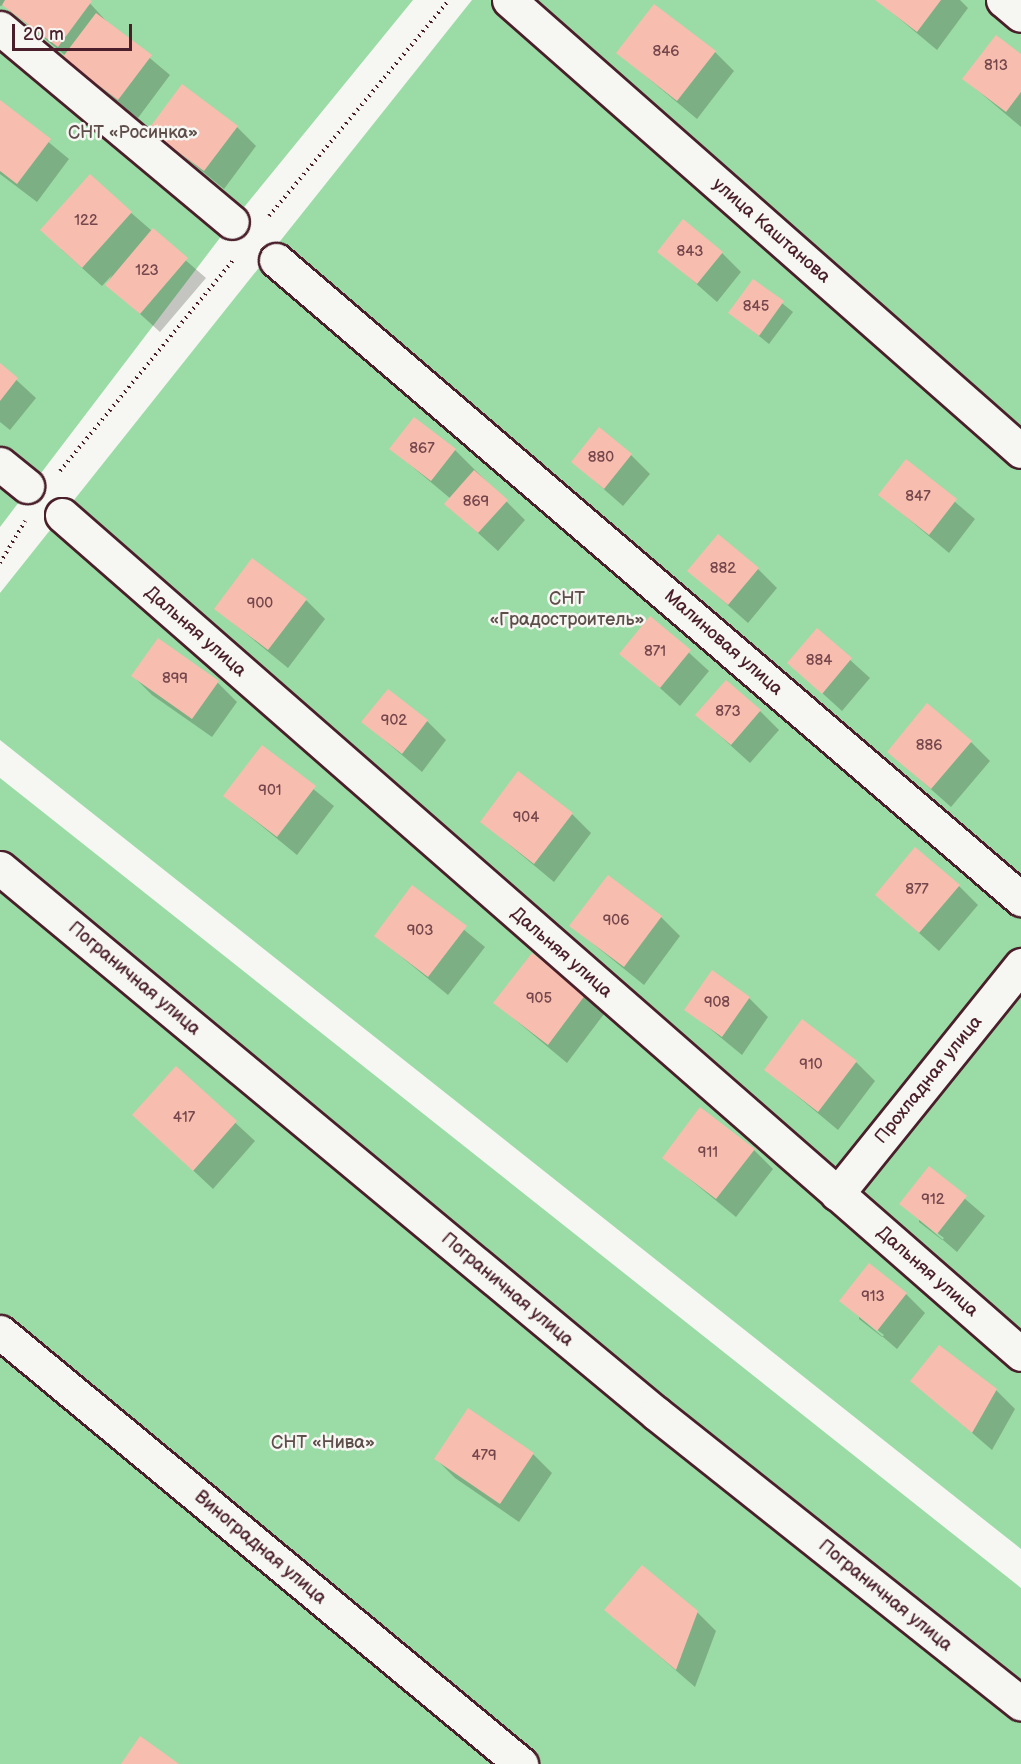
<!DOCTYPE html>
<meta charset="utf-8">
<style>
body{margin:0}
#map{position:relative;width:1021px;height:1764px;overflow:hidden;background:#f6f6f2;font-family:"Balsamiq Sans",sans-serif}
div>[style]{position:absolute}
.green>*{inset:0;background:#9bdca6}
.shadow>*{inset:0;background:#0003}
.building>*{inset:0;background:#f7bdae}
.path>*{height:4px;margin-top:-2px;transform-origin:0;background:repeating-linear-gradient(90deg,#4a1f2b 0 1.5px,transparent 0 6px)}
.roads{filter:drop-shadow(2px 0 #4a1f2b) drop-shadow(-2px 0 #4a1f2b) drop-shadow(0 2px #4a1f2b) drop-shadow(0 -2px #4a1f2b)}
.minor>*{height:33px;margin:-16.5px;padding:0 16.5px;transform-origin:16.5px;border-radius:16.5px;background:#f6f6f2}
span{translate:-50% -50%;white-space:nowrap;text-align:center;line-height:1.15;-webkit-text-stroke:5px #f6f6f2;paint-order:stroke}
.number-label{font-size:15px;color:#75464c}
.number-label span{-webkit-text-stroke-width:0}
.park-label{font-size:18px;color:#5e4e4a}
.street-label{font-size:18px;color:#4a1f2b}
.scale{position:absolute;left:12px;top:24px;width:120px;height:27px;box-sizing:border-box;border:3px solid #4a1f2b;border-top:0;padding-left:8px;font-size:18px;line-height:21px;white-space:nowrap;color:#4a1f2b;-webkit-text-stroke:4px #f6f6f2;paint-order:stroke}
</style>
<div id="map">
<div class="green">
<i style="clip-path:polygon(0 0,413px 0,232px 222px,0 527px)"></i>
<i style="clip-path:polygon(472px 0,1021px 0,1021px 1549px,0 740px,0 593px)"></i>
<i style="clip-path:polygon(0 778px,1021px 1588px,1021px 1764px,0 1764px)"></i>
</div>
<div class="shadow">
<i style="clip-path:polygon(0 0,87px 0,108px 23px,170px 75px,138px 118px,83px 77px,66px 56px,4px 5px,0 6px)"></i>
<i style="clip-path:polygon(877px 0,960px 0,968px 8px,937px 50px)"></i>
<i style="clip-path:polygon(715px 52px,734px 71px,697px 119px,618px 53px)"></i>
<i style="clip-path:polygon(1021px 56px,1021px 127px,964px 79px)"></i>
<i style="clip-path:polygon(0 102px,69px 159px,37px 202px,0 174px)"></i>
<i style="clip-path:polygon(237px 127px,256px 146px,224px 189px,150px 129px)"></i>
<i style="clip-path:polygon(90px 177px,206px 278px,160px 332px,107px 284px,112px 275px,102px 286px,61px 249px)"></i>
<i style="clip-path:polygon(659px 251px,722px 253px,741px 272px,717px 302px)"></i>
<i style="clip-path:polygon(754px 281px,793px 312px,769px 344px,730px 313px)"></i>
<i style="clip-path:polygon(0 365px,36px 398px,10px 430px,0 422px)"></i>
<i style="clip-path:polygon(391px 449px,455px 450px,525px 520px,498px 551px,446px 504px,451px 499px)"></i>
<i style="clip-path:polygon(631px 455px,650px 474px,623px 506px,573px 462px)"></i>
<i style="clip-path:polygon(907px 461px,975px 519px,949px 553px,880px 495px)"></i>
<i style="clip-path:polygon(758px 569px,777px 588px,748px 623px,689px 571px)"></i>
<i style="clip-path:polygon(306px 600px,325px 619px,288px 668px,216px 609px)"></i>
<i style="clip-path:polygon(651px 618px,709px 671px,680px 706px,621px 653px)"></i>
<i style="clip-path:polygon(817px 630px,870px 678px,842px 711px,789px 663px)"></i>
<i style="clip-path:polygon(158px 640px,218px 683px,237px 702px,212px 737px,152px 695px,133px 676px)"></i>
<i style="clip-path:polygon(760px 711px,779px 730px,750px 763px,697px 715px)"></i>
<i style="clip-path:polygon(427px 721px,446px 740px,422px 772px,363px 722px)"></i>
<i style="clip-path:polygon(971px 742px,990px 761px,951px 807px,889px 752px)"></i>
<i style="clip-path:polygon(262px 747px,334px 806px,297px 855px,225px 796px)"></i>
<i style="clip-path:polygon(572px 814px,591px 833px,554px 882px,482px 822px)"></i>
<i style="clip-path:polygon(959px 886px,978px 905px,939px 951px,877px 895px)"></i>
<i style="clip-path:polygon(412px 887px,485px 947px,448px 995px,376px 936px)"></i>
<i style="clip-path:polygon(661px 917px,680px 936px,644px 985px,571px 926px)"></i>
<i style="clip-path:polygon(585px 995px,604px 1014px,567px 1063px,495px 1003px)"></i>
<i style="clip-path:polygon(749px 998px,768px 1017px,742px 1055px,686px 1009px)"></i>
<i style="clip-path:polygon(856px 1062px,875px 1081px,838px 1130px,766px 1070px)"></i>
<i style="clip-path:polygon(176px 1068px,255px 1141px,213px 1189px,134px 1115px)"></i>
<i style="clip-path:polygon(754px 1150px,773px 1169px,736px 1217px,664px 1158px)"></i>
<i style="clip-path:polygon(evenodd,929px 1168px,985px 1216px,957px 1252px,901px 1204px,929px 1168px,919px 1219px,944px 1238px,942px 1240px,919px 1222px,919px 1219px)"></i>
<i style="clip-path:polygon(evenodd,906px 1294px,925px 1313px,897px 1349px,841px 1301px,906px 1294px,859px 1316px,884px 1335px,882px 1337px,859px 1319px,859px 1316px)"></i>
<i style="clip-path:polygon(912px 1381px,996px 1390px,1015px 1409px,992px 1450px)"></i>
<i style="clip-path:polygon(533px 1454px,552px 1473px,519px 1522px,455px 1478px,436px 1459px)"></i>
<i style="clip-path:polygon(606px 1610px,697px 1612px,716px 1631px,695px 1687px)"></i>
</div>
<div class="building">
<i style="clip-path:polygon(5px 0,90px 0,92px 1px,58px 47px,2px 5px)"></i>
<i style="clip-path:polygon(875px 0,941px 0,917px 32px)"></i>
<i style="clip-path:polygon(654px 4px,716px 51px,677px 101px,616px 53px)"></i>
<i style="clip-path:polygon(96px 13px,152px 55px,118px 100px,62px 58px)"></i>
<i style="clip-path:polygon(996px 35px,1021px 54px,1021px 92px,1006px 112px,962px 79px)"></i>
<i style="clip-path:polygon(182px 84px,238px 126px,204px 171px,148px 130px)"></i>
<i style="clip-path:polygon(0 100px,51px 139px,17px 184px,0 171px)"></i>
<i style="clip-path:polygon(90px 174px,132px 212px,82px 268px,40px 230px)"></i>
<i style="clip-path:polygon(683px 219px,723px 252px,697px 284px,657px 252px)"></i>
<i style="clip-path:polygon(153px 228px,188px 258px,140px 314px,105px 285px)"></i>
<i style="clip-path:polygon(753px 279px,784px 301px,759px 336px,728px 313px)"></i>
<i style="clip-path:polygon(0 363px,18px 378px,0 401px)"></i>
<i style="clip-path:polygon(414px 417px,456px 449px,431px 481px,389px 449px)"></i>
<i style="clip-path:polygon(599px 427px,632px 454px,604px 489px,571px 462px)"></i>
<i style="clip-path:polygon(906px 459px,957px 499px,929px 535px,878px 495px)"></i>
<i style="clip-path:polygon(474px 470px,508px 500px,478px 533px,444px 504px)"></i>
<i style="clip-path:polygon(718px 534px,759px 568px,728px 605px,687px 571px)"></i>
<i style="clip-path:polygon(252px 558px,307px 599px,268px 650px,214px 609px)"></i>
<i style="clip-path:polygon(650px 616px,691px 650px,660px 688px,619px 654px)"></i>
<i style="clip-path:polygon(817px 628px,852px 658px,822px 694px,787px 663px)"></i>
<i style="clip-path:polygon(158px 638px,219px 681px,192px 719px,131px 676px)"></i>
<i style="clip-path:polygon(726px 680px,761px 710px,731px 745px,695px 715px)"></i>
<i style="clip-path:polygon(388px 689px,428px 720px,402px 754px,361px 722px)"></i>
<i style="clip-path:polygon(927px 703px,972px 741px,931px 789px,887px 752px)"></i>
<i style="clip-path:polygon(262px 745px,316px 786px,277px 837px,223px 796px)"></i>
<i style="clip-path:polygon(518px 771px,573px 813px,534px 864px,480px 822px)"></i>
<i style="clip-path:polygon(915px 847px,960px 885px,919px 933px,875px 895px)"></i>
<i style="clip-path:polygon(608px 875px,662px 916px,624px 967px,569px 926px)"></i>
<i style="clip-path:polygon(412px 885px,467px 926px,428px 977px,374px 936px)"></i>
<i style="clip-path:polygon(532px 953px,586px 994px,548px 1045px,493px 1003px)"></i>
<i style="clip-path:polygon(712px 970px,750px 997px,722px 1037px,684px 1010px)"></i>
<i style="clip-path:polygon(802px 1019px,857px 1061px,818px 1112px,764px 1070px)"></i>
<i style="clip-path:polygon(176px 1066px,237px 1121px,193px 1171px,132px 1115px)"></i>
<i style="clip-path:polygon(700px 1107px,755px 1149px,716px 1199px,662px 1158px)"></i>
<i style="clip-path:polygon(929px 1166px,967px 1196px,937px 1234px,899px 1204px)"></i>
<i style="clip-path:polygon(869px 1263px,907px 1293px,877px 1331px,839px 1301px)"></i>
<i style="clip-path:polygon(939px 1345px,997px 1389px,972px 1433px,910px 1381px)"></i>
<i style="clip-path:polygon(468px 1408px,534px 1453px,500px 1504px,434px 1459px)"></i>
<i style="clip-path:polygon(642px 1565px,698px 1611px,676px 1670px,604px 1610px)"></i>
<i style="clip-path:polygon(140px 1736px,179px 1764px,121px 1764px)"></i>
</div>
<div class="path">
<i style="left:269px;top:216px;width:281px;rotate:-50.2deg"></i>
<i style="left:60px;top:471px;width:274px;rotate:-50.6deg"></i>
<i style="left:0;top:563px;width:49px;rotate:-59.2deg"></i>
</div>
<div class="roads">
<div class="minor">
<i style="left:509px;top:0;width:682px;rotate:41.38deg"></i>
<i style="left:1003px;top:0;width:23px;rotate:40deg"></i>
<i style="left:0;top:28px;width:302px;rotate:39.9deg"></i>
<i style="left:276px;top:260px;width:982px;rotate:40.62deg"></i>
<i style="left:0;top:464px;width:35px;rotate:39deg"></i>
<i style="left:62px;top:515px;width:1274px;rotate:41.18deg"></i>
<i style="left:0;top:868px;width:854px;rotate:39.73deg"></i>
<i style="left:657px;top:1414px;width:465px;rotate:38.5deg"></i>
<i style="left:837px;top:1194px;width:294px;rotate:-51.2deg"></i>
<i style="left:0;top:1332px;width:677px;rotate:39.66deg"></i>
</div>
</div>
<div class="number-label">
<span style="left:666px;top:52px">846</span>
<span style="left:996px;top:66px">813</span>
<span style="left:86px;top:221px">122</span>
<span style="left:690px;top:252px">843</span>
<span style="left:147px;top:271px">123</span>
<span style="left:756px;top:307px">845</span>
<span style="left:422px;top:449px">867</span>
<span style="left:601px;top:458px">880</span>
<span style="left:918px;top:497px">847</span>
<span style="left:476px;top:502px">869</span>
<span style="left:723px;top:569px">882</span>
<span style="left:260px;top:604px">900</span>
<span style="left:655px;top:652px">871</span>
<span style="left:819px;top:661px">884</span>
<span style="left:175px;top:679px">899</span>
<span style="left:728px;top:712px">873</span>
<span style="left:394px;top:721px">902</span>
<span style="left:929px;top:746px">886</span>
<span style="left:270px;top:791px">901</span>
<span style="left:526px;top:818px">904</span>
<span style="left:917px;top:890px">877</span>
<span style="left:616px;top:921px">906</span>
<span style="left:420px;top:931px">903</span>
<span style="left:539px;top:999px">905</span>
<span style="left:717px;top:1003px">908</span>
<span style="left:811px;top:1065px">910</span>
<span style="left:184px;top:1118px">417</span>
<span style="left:708px;top:1153px">911</span>
<span style="left:933px;top:1200px">912</span>
<span style="left:873px;top:1297px">913</span>
<span style="left:484px;top:1456px">479</span>
</div>
<div class="park-label">
<span style="left:133px;top:133px">СНТ «Росинка»</span>
<span style="left:567px;top:610px">СНТ<br>«Градостроитель»</span>
<span style="left:323px;top:1443px">СНТ «Нива»</span>
</div>
<div class="street-label">
<span style="left:771px;top:231px;rotate:41deg">улица Каштанова</span>
<span style="left:195px;top:632px;rotate:41deg">Дальняя улица</span>
<span style="left:723px;top:643px;rotate:41deg">Малиновая улица</span>
<span style="left:561px;top:953px;rotate:41deg">Дальняя улица</span>
<span style="left:134px;top:979px;rotate:40deg">Пограничная улица</span>
<span style="left:929px;top:1080px;rotate:-51deg">Прохладная улица</span>
<span style="left:927px;top:1272px;rotate:41deg">Дальняя улица</span>
<span style="left:507px;top:1290px;rotate:40deg">Пограничная улица</span>
<span style="left:260px;top:1548px;rotate:40deg">Виноградная улица</span>
<span style="left:885px;top:1596px;rotate:39deg">Пограничная улица</span>
</div>
<div class="scale">20 m</div>
</div>
